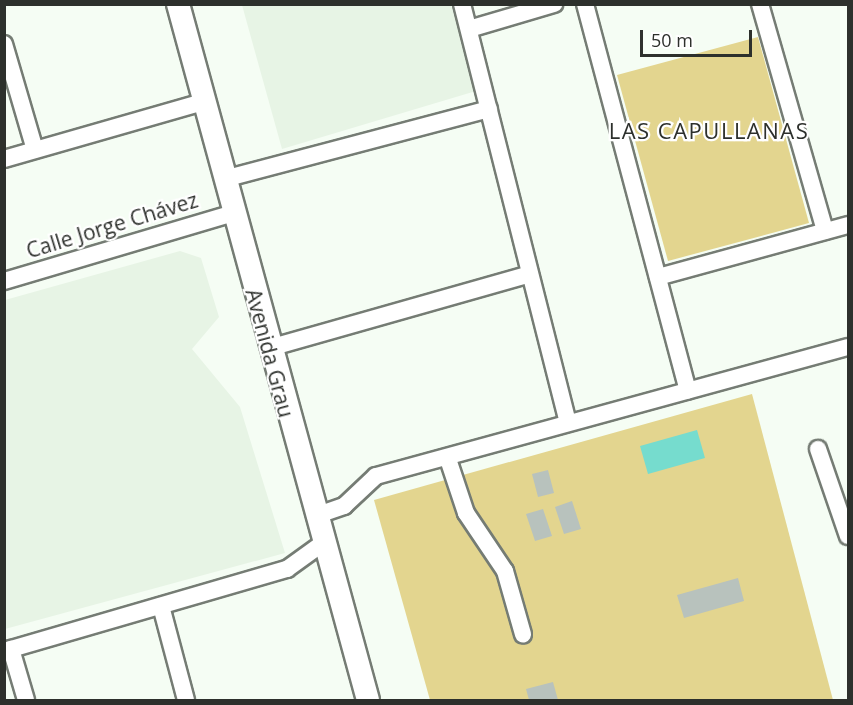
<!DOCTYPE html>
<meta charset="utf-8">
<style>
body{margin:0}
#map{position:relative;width:853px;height:705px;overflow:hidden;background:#f5fdf4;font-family:"Open Sans",sans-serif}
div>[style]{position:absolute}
.built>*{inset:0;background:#e7f4e5}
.green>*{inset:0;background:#e3d58f}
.water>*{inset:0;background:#76dcce}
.building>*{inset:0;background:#b8c2bd}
.roads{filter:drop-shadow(2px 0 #757c74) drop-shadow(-2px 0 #757c74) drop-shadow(0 2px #757c74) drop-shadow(0 -2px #757c74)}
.minor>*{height:16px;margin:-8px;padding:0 8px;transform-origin:8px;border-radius:8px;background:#fff}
.major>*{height:22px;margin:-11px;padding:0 11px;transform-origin:11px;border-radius:11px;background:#fff}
span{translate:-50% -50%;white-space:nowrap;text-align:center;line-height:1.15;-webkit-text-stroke:4.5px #fff;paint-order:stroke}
.street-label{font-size:21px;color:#2d302c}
.neighbourhood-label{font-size:22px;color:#2d302c;letter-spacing:1.5px}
.frame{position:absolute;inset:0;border:6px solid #2d302c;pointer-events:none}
.scale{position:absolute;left:640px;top:30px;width:112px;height:27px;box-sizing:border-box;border:3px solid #2d302c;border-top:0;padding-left:8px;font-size:18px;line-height:21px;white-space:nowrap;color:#2d302c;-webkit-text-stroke:4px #fff;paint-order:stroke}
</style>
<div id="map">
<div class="built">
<i style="clip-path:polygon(242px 5px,451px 5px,476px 91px,282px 149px)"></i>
<i style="clip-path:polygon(180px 251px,201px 258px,219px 317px,192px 349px,240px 407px,285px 553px,5px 629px,5px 300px)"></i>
</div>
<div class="green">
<i style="clip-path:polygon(758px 37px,809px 223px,668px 261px,617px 75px)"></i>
<i style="clip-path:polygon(752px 394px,833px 700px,430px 700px,374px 500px)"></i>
</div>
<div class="water">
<i style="clip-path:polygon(697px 430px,705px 458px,648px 474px,640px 446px)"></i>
</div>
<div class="building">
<i style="clip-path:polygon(548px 470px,554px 493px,538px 497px,532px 474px)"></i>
<i style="clip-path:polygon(572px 501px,581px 529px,564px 534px,555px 507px)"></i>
<i style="clip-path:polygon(543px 509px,552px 536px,535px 541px,526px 514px)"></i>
<i style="clip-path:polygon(738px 578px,744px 601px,684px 618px,677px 595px)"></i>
<i style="clip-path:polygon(553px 682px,558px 700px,529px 700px,526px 689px)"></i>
</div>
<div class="roads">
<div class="minor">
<i style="left:462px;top:4px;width:432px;rotate:75.8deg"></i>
<i style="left:585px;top:4px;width:400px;rotate:75.1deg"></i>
<i style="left:760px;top:4px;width:236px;rotate:74deg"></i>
<i style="left:469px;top:29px;width:89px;rotate:-16.4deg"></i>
<i style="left:4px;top:44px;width:110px;rotate:73.7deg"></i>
<i style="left:4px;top:159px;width:207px;rotate:-16deg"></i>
<i style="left:224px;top:179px;width:274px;rotate:-14.8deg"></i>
<i style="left:658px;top:277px;width:197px;rotate:-15.3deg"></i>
<i style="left:4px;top:281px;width:239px;rotate:-16.5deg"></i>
<i style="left:269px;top:348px;width:271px;rotate:-15.8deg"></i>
<i style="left:818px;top:449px;width:92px;rotate:71deg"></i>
<i style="left:448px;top:459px;width:57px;rotate:71.6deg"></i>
<i style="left:466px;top:513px;width:70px;rotate:56.1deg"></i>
<i style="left:505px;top:571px;width:66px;rotate:74.1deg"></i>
<i style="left:315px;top:516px;width:31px;rotate:-19deg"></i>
<i style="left:344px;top:506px;width:44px;rotate:-43.2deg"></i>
<i style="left:376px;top:476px;width:489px;rotate:-15.3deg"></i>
<i style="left:161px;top:606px;width:97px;rotate:75.1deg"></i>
<i style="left:11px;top:649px;width:53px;rotate:73.6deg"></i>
<i style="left:4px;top:651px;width:295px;rotate:-16.2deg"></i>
<i style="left:287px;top:569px;width:44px;rotate:-35.8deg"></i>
</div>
<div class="major">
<i style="left:178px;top:4px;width:721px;rotate:74.73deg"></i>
</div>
</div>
<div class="street-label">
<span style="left:112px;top:225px;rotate:-17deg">Calle Jorge Chávez</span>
<span style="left:270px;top:353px;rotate:75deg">Avenida Grau</span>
</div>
<div class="neighbourhood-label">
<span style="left:709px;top:131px">LAS CAPULLANAS</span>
</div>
<div class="frame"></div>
<div class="scale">50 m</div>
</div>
